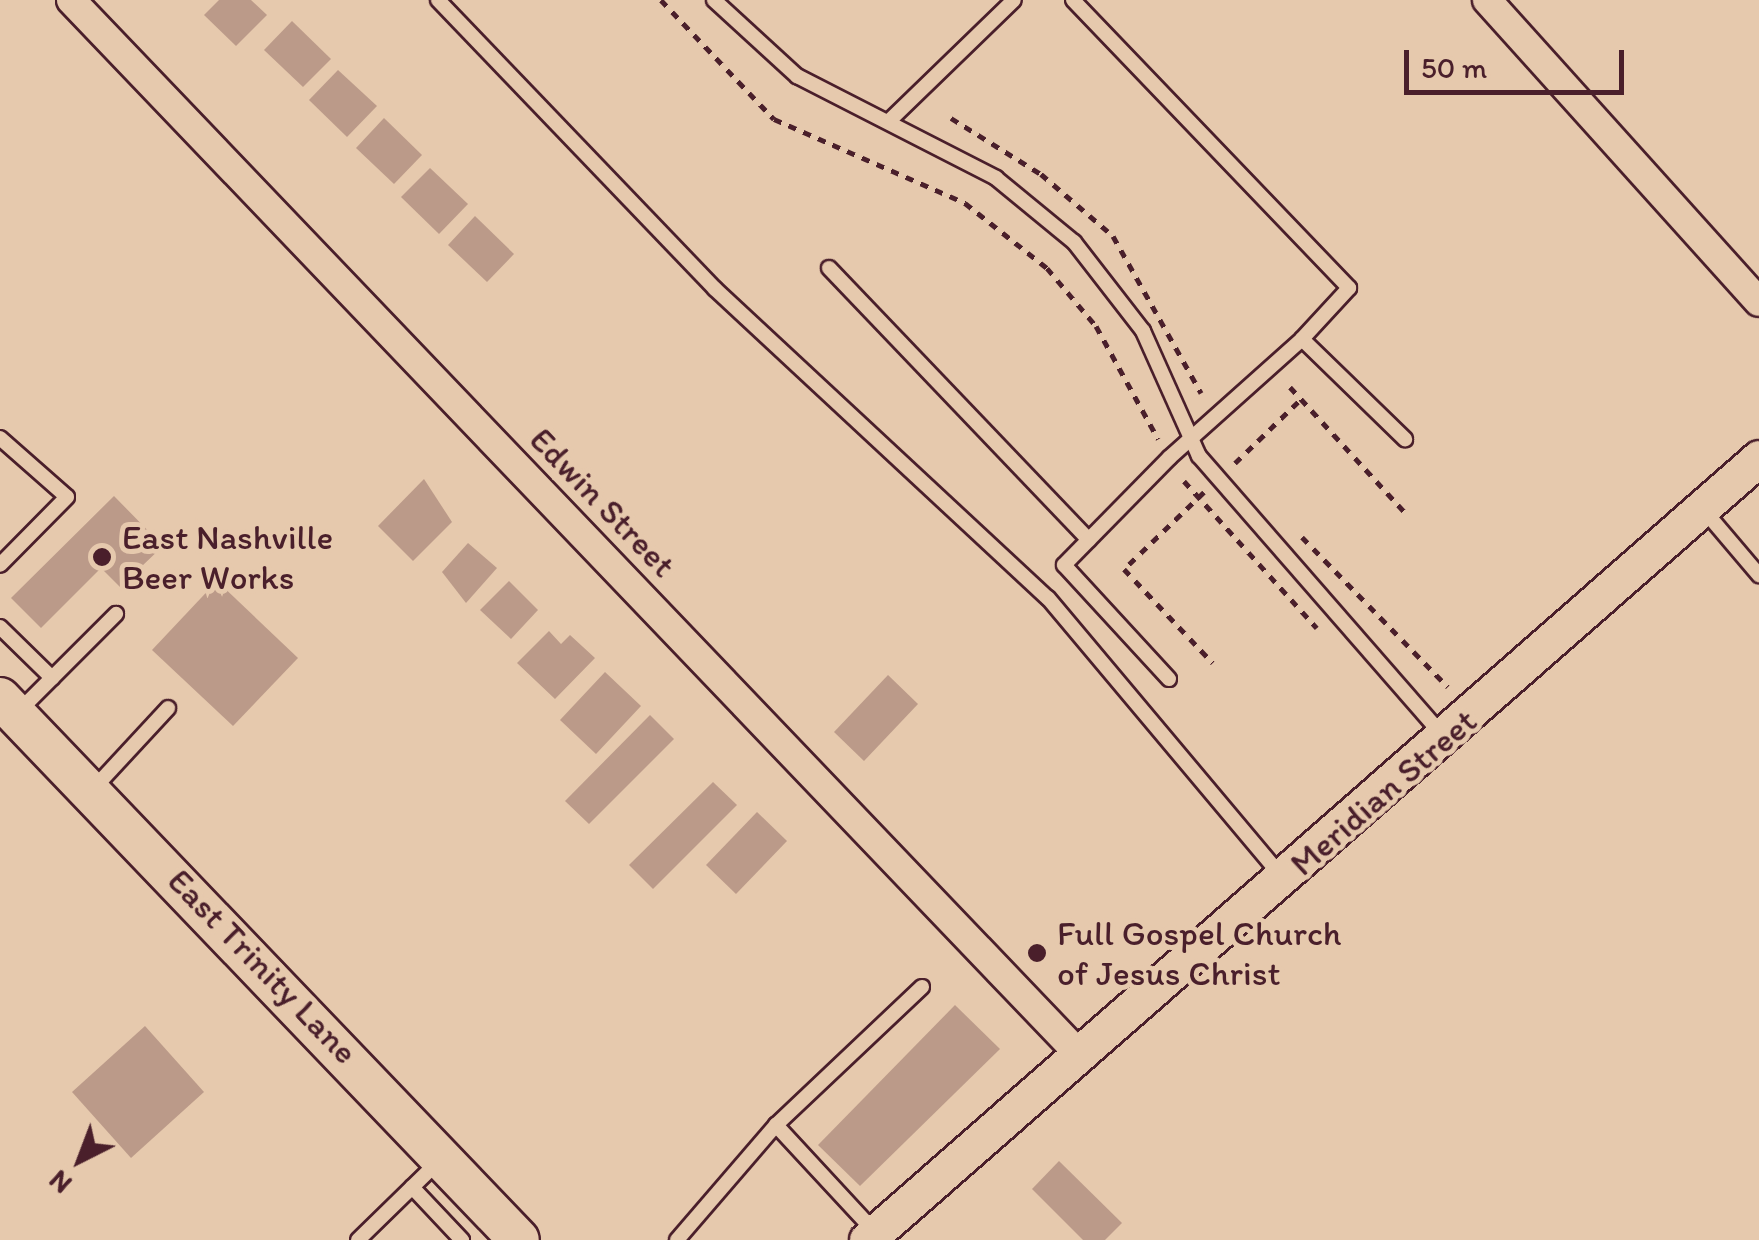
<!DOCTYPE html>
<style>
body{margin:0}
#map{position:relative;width:1759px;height:1240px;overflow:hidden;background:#e6c9ad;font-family:Itim,sans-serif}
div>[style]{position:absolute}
.building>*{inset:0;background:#bb9a89}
.path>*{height:5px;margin-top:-2.5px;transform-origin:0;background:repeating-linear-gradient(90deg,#4a1f2b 0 8px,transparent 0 16px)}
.roads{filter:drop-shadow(2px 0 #4a1f2b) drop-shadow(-2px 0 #4a1f2b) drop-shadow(0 2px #4a1f2b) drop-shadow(0 -2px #4a1f2b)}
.service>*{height:14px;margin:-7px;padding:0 7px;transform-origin:7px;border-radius:7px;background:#e6c9ad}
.minor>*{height:28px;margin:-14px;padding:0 14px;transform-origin:14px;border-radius:14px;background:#e6c9ad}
.tertiary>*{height:35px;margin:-17.5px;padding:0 17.5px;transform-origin:17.5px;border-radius:17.5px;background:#e6c9ad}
.secondary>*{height:40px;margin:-20px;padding:0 20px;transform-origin:20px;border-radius:20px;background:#e6c9ad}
.dots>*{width:28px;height:28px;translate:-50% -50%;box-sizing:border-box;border:5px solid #e6c9ad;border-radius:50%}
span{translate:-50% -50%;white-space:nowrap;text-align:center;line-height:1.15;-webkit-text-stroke:10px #e6c9ad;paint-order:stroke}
.street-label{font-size:35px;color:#4a1f2b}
.poi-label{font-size:35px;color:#4a1f2b}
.left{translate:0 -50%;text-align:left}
.north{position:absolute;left:30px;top:1110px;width:100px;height:100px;-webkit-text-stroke:8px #e6c9ad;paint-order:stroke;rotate:222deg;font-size:28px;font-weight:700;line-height:40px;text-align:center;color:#4a1f2b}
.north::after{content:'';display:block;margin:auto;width:35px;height:45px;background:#4a1f2b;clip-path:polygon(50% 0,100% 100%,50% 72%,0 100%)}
.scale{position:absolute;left:1404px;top:50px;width:220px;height:45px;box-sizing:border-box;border:5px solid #4a1f2b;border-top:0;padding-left:12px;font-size:30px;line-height:35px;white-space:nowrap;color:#4a1f2b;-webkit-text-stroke:8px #e6c9ad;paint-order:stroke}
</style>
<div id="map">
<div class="building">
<i style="clip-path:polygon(219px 0,251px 0,267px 15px,236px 46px,204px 15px)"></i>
<i style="clip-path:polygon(292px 21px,331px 59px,303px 87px,264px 50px)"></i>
<i style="clip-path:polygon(338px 70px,377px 106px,347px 137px,309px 100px)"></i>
<i style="clip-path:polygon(384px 118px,422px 155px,394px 184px,356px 148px)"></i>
<i style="clip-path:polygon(430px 168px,468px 204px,439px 234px,401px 197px)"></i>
<i style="clip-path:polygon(475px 216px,514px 254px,487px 282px,448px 245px)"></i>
<i style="clip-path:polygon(424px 479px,452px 522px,413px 561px,378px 526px)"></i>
<i style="clip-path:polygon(114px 496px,163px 546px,120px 587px,101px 568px,41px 628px,11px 598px)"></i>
<i style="clip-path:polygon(468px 543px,497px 568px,466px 603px,442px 572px)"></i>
<i style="clip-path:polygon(217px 581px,298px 658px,233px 726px,152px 650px)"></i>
<i style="clip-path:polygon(509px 581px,538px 610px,511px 639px,480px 610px)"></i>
<i style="clip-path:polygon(549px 631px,561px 644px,570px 635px,595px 658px,555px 699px,517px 663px)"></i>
<i style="clip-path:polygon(605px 672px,641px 706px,596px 754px,560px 720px)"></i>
<i style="clip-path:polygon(888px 675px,918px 704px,864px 761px,834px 732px)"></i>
<i style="clip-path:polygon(650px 715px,674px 739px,589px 824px,565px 801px)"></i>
<i style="clip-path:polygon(713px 782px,737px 805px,653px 889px,629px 865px)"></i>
<i style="clip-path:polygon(757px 812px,787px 841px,736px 894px,706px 865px)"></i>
<i style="clip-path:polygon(955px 1005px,1000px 1049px,860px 1186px,818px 1145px)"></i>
<i style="clip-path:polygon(145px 1026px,204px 1092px,131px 1158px,72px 1092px)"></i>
<i style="clip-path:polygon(1059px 1161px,1122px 1223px,1105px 1240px,1083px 1240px,1032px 1189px)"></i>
</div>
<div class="path">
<i style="left:661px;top:0;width:164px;rotate:46.5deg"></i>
<i style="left:774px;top:119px;width:209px;rotate:23.7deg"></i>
<i style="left:965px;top:203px;width:105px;rotate:38.4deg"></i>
<i style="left:1047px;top:268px;width:76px;rotate:49.8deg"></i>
<i style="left:1096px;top:326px;width:129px;rotate:61.2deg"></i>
<i style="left:951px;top:118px;width:106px;rotate:31.9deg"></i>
<i style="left:1041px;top:174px;width:95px;rotate:40.7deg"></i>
<i style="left:1113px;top:236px;width:180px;rotate:60.7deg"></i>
<i style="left:1290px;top:387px;width:175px;rotate:47.5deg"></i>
<i style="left:1235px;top:463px;width:92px;rotate:-44.1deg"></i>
<i style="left:1184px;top:481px;width:198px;rotate:47.9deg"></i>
<i style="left:1204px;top:492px;width:111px;rotate:136.1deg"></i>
<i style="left:1124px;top:569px;width:129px;rotate:46.6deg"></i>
<i style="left:1302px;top:537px;width:209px;rotate:45.8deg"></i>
</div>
<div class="roads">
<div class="service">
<i style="left:438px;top:0;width:400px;rotate:46.2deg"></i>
<i style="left:715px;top:289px;width:454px;rotate:42.9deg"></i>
<i style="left:1048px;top:598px;width:361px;rotate:50deg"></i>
<i style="left:714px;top:0;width:113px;rotate:42.5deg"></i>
<i style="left:797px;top:76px;width:224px;rotate:27.1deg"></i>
<i style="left:996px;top:178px;width:101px;rotate:39.4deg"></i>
<i style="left:1074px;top:242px;width:113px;rotate:52.2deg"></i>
<i style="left:1143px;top:331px;width:137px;rotate:65.9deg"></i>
<i style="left:1199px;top:456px;width:368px;rotate:48.9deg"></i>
<i style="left:1073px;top:0;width:399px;rotate:46.2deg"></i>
<i style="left:1349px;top:288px;width:69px;rotate:132.7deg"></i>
<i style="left:888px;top:122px;width:175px;rotate:-44.1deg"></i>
<i style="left:829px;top:268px;width:376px;rotate:46.3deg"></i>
<i style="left:0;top:438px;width:89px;rotate:41.4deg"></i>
<i style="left:67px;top:497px;width:95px;rotate:134.6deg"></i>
<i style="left:1703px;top:509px;width:87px;rotate:49.7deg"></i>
<i style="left:0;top:627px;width:73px;rotate:44.4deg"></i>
<i style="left:1169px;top:679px;width:155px;rotate:-132.6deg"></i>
<i style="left:1064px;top:565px;width:150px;rotate:-45.5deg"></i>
<i style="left:1169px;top:458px;width:178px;rotate:-41.8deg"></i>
<i style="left:1302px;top:339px;width:144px;rotate:44.2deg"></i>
<i style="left:20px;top:710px;width:136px;rotate:-45deg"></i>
<i style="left:94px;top:788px;width:109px;rotate:-47.2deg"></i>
<i style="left:412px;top:1187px;width:73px;rotate:46.7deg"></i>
<i style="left:875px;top:1232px;width:146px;rotate:-132.8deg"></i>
<i style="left:776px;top:1125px;width:201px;rotate:-43.4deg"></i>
<i style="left:358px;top:1240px;width:112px;rotate:-44.3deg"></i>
<i style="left:677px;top:1240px;width:152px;rotate:-49.3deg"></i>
</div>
<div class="minor">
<i style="left:71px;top:0;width:1461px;rotate:46.28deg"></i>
<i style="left:1487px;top:0;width:406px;rotate:48deg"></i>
</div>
<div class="tertiary">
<i style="left:867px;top:1240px;width:1186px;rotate:-41.24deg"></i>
</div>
<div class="secondary">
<i style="left:0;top:698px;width:750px;rotate:46.24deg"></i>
</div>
</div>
<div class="dots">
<i style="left:102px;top:557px;background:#4a1f2b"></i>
<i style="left:1037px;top:953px;background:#4a1f2b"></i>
</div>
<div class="street-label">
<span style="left:603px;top:502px;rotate:46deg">Edwin Street</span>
<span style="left:1383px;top:792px;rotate:-41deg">Meridian Street</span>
<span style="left:263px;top:966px;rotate:46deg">East Trinity Lane</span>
</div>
<div class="poi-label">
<span class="left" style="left:122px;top:557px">East Nashville<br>Beer Works</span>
<span class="left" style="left:1057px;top:953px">Full Gospel Church<br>of Jesus Christ</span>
</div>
<div class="north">N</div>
<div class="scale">50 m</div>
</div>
